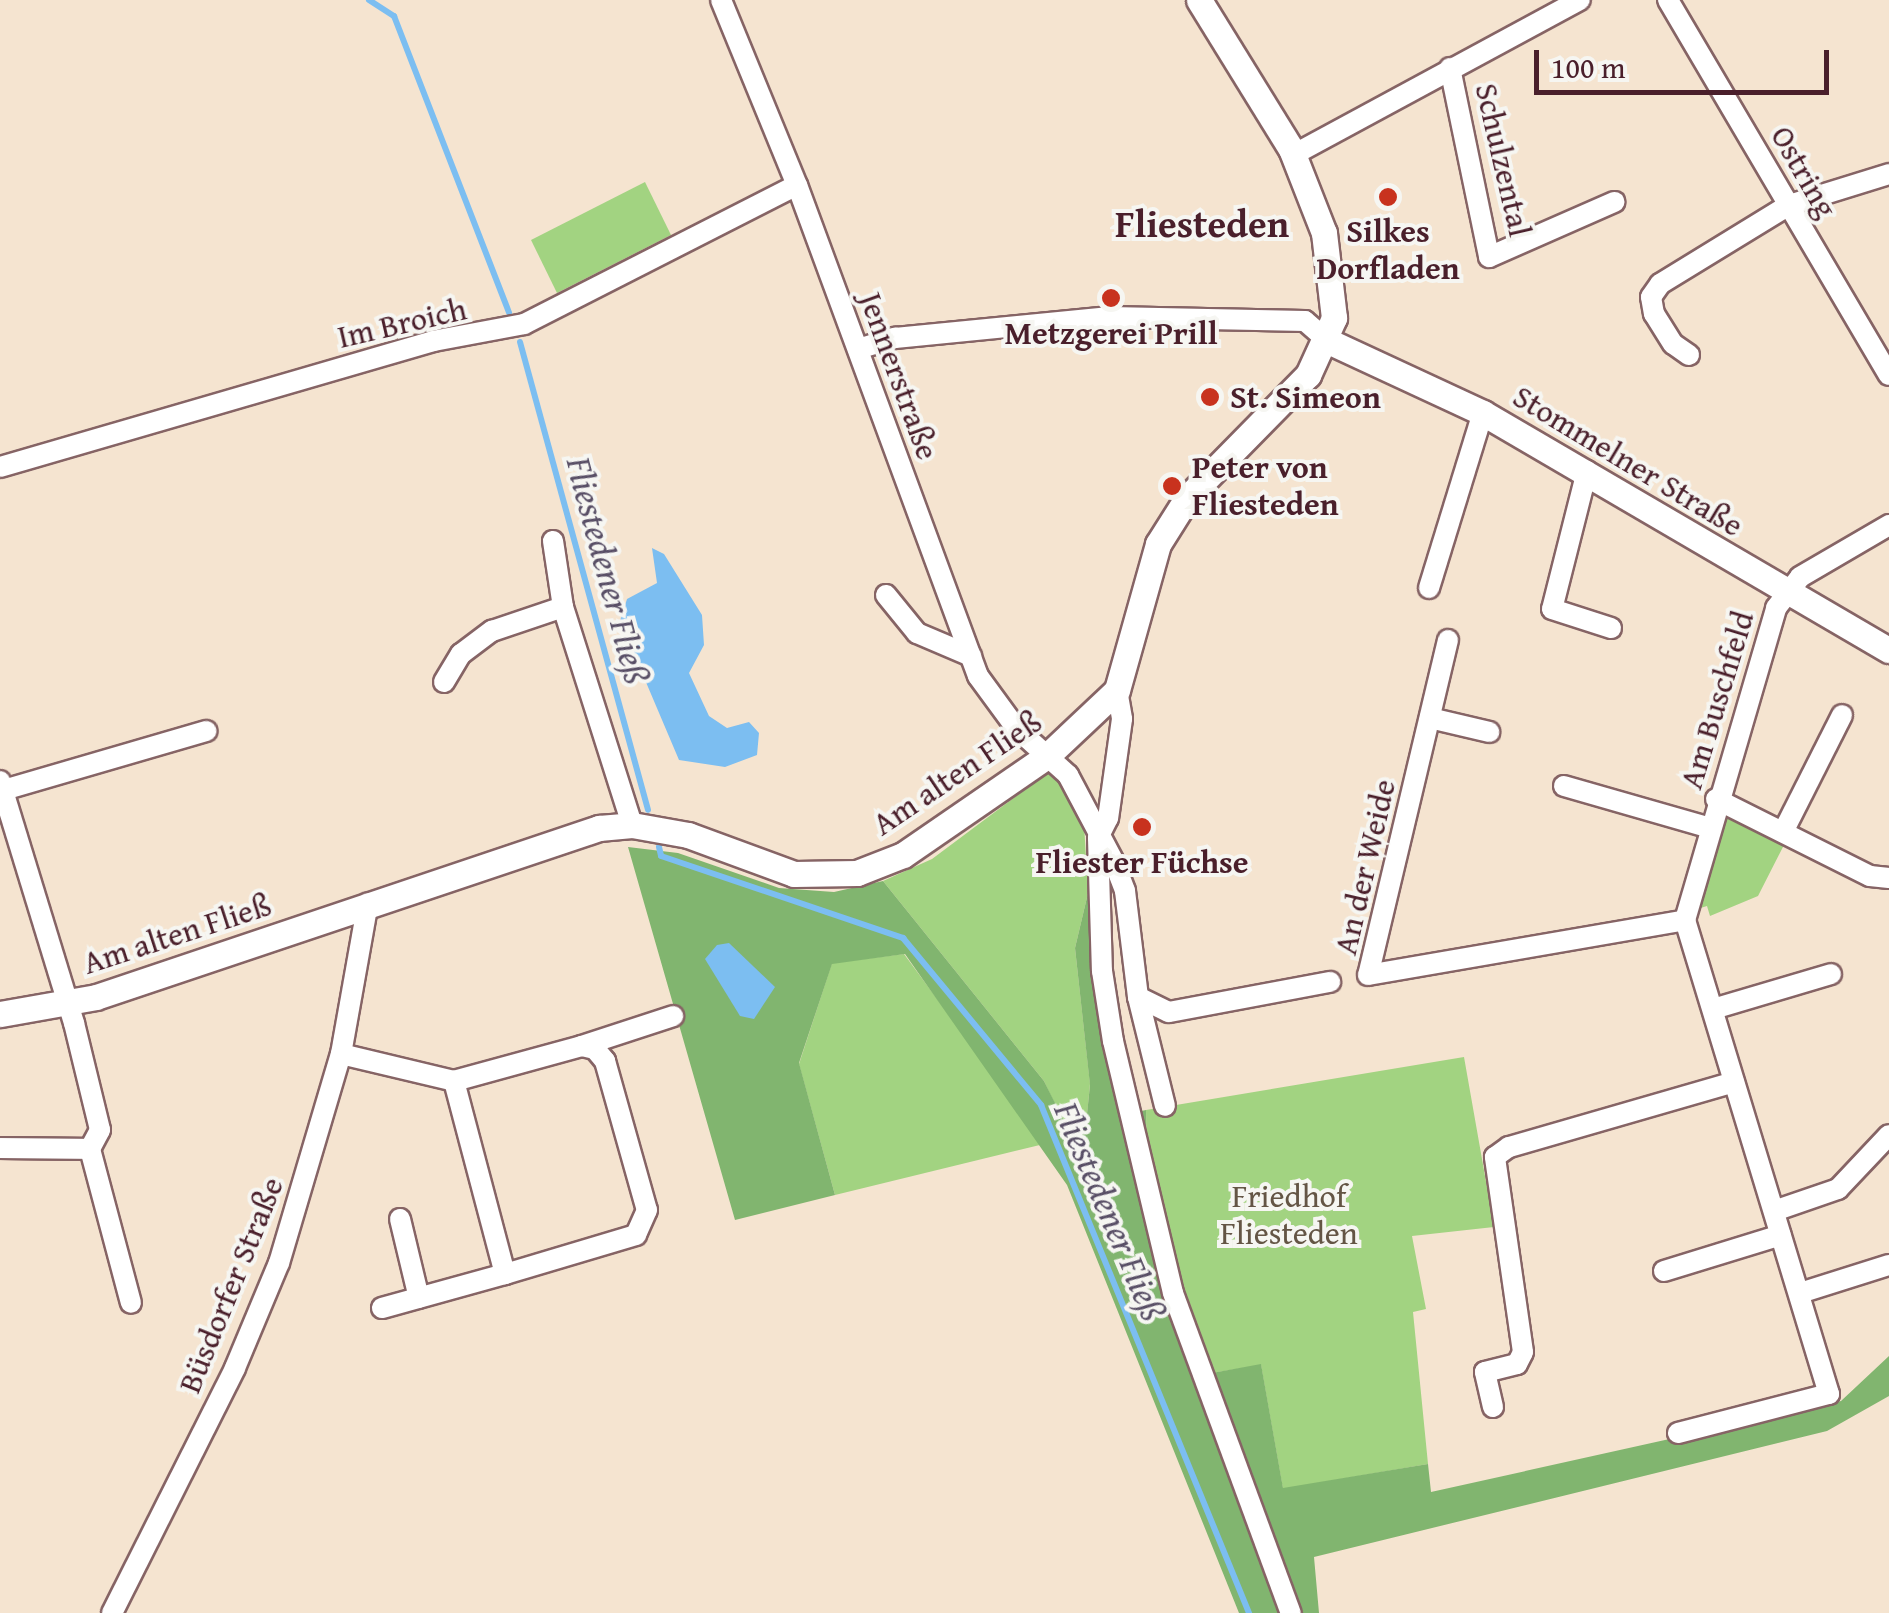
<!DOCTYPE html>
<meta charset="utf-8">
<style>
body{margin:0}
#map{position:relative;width:1889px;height:1613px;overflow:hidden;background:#f5e4d0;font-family:"Gentium Book Plus",serif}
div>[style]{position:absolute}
.green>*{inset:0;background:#a2d381}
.forest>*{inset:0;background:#81b56f}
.water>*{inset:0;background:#7cbef1}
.stream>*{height:6px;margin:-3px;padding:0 3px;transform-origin:3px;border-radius:3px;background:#7cbef1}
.roads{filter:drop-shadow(2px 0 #866465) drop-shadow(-2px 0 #866465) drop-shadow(0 2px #866465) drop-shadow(0 -2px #866465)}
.minor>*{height:20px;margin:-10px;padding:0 10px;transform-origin:10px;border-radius:10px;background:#fff}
.major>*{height:25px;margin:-12.5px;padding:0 12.5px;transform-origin:12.5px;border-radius:12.5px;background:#fff}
.dots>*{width:28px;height:28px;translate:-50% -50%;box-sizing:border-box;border:5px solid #f6f6f2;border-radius:50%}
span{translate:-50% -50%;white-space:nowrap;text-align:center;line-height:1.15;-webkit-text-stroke:8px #f6f6f2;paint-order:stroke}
.street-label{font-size:32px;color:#4a1f2b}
.poi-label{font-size:32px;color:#4a1f2b;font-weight:700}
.left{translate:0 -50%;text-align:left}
.park-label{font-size:32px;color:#645545}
.water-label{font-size:35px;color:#594f66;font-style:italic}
.quarter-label{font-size:38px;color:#4a1f2b;font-weight:700}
.scale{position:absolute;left:1534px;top:50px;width:295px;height:45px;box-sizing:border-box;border:5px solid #4a1f2b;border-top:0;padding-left:12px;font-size:30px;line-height:35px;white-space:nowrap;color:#4a1f2b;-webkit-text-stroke:8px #f6f6f2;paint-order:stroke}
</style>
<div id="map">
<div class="green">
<i style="clip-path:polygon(645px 182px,671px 235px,557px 293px,531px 240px)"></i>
<i style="clip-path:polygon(1054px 768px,1084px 823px,1088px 893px,1075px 948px,1090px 1084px,1087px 1115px,1063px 1121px,1044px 1081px,883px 881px,932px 859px)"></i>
<i style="clip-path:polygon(1723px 814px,1785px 843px,1758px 896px,1710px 916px,1707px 906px,1694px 910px)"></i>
<i style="clip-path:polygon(904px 954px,1044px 1144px,835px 1195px,799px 1064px,832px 963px)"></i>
<i style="clip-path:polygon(1464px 1057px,1494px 1227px,1412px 1236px,1426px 1309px,1413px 1312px,1428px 1464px,1283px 1489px,1261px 1365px,1212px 1373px,1178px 1286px,1147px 1155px,1146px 1110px)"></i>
</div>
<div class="forest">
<i style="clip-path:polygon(628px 847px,678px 853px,779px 888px,834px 892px,883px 881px,1044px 1081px,1064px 1121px,1087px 1114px,1090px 1085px,1075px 948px,1088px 893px,1092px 978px,1122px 1115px,1146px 1110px,1147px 1155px,1178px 1286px,1212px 1373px,1261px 1364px,1283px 1488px,1428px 1464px,1431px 1492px,1841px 1401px,1889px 1356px,1889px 1396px,1827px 1431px,1314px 1557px,1319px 1613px,1239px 1613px,1067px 1185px,905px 954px,832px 964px,799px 1063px,835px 1195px,735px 1220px)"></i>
</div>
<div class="water">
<i style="clip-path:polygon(652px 548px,664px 554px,702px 615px,704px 645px,689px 673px,709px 716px,727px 728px,749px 722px,759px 733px,757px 755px,725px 767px,679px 760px,620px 621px,627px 599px,657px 583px)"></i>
<i style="clip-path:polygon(729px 943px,775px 987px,754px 1019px,740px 1016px,705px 959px,717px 945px)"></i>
</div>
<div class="stream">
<i style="left:369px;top:0;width:30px;rotate:33deg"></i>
<i style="left:394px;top:16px;width:318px;rotate:68.8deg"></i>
<i style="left:520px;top:342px;width:485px;rotate:74.7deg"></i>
<i style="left:659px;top:847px;width:9px;rotate:77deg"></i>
<i style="left:661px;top:856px;width:256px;rotate:18.7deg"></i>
<i style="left:903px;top:938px;width:217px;rotate:50.4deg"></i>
<i style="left:1041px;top:1105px;width:549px;rotate:67.73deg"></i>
</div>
<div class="roads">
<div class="minor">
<i style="left:721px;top:0;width:200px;rotate:67.7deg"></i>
<i style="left:797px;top:185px;width:523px;rotate:69.76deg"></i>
<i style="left:978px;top:676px;width:64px;rotate:53.8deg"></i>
<i style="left:1016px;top:728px;width:70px;rotate:42.1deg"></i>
<i style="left:1068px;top:775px;width:98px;rotate:62.1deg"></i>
<i style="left:1114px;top:862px;width:31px;rotate:69deg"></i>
<i style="left:1125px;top:891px;width:107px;rotate:83deg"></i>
<i style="left:1138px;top:997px;width:112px;rotate:76.1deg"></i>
<i style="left:1668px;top:0;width:435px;rotate:59.5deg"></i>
<i style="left:1450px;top:68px;width:193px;rotate:78.3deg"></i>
<i style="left:1489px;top:257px;width:137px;rotate:-23.7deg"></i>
<i style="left:1293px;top:155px;width:326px;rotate:-28.4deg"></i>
<i style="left:858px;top:349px;width:39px;rotate:-17deg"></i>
<i style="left:895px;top:338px;width:216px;rotate:-5.6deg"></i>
<i style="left:1110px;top:317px;width:195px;rotate:1.2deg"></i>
<i style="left:1305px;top:321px;width:30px;rotate:41deg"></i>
<i style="left:1689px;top:355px;width:19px;rotate:-145deg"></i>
<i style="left:1673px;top:344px;width:36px;rotate:-122deg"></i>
<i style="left:1654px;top:314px;width:17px;rotate:-100deg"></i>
<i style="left:1651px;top:297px;width:16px;rotate:-55deg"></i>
<i style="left:1660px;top:284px;width:151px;rotate:-31.5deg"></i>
<i style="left:1789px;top:205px;width:105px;rotate:-17.2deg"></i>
<i style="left:0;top:467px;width:451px;rotate:-16.2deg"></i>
<i style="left:433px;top:341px;width:93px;rotate:-10.6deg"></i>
<i style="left:524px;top:324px;width:306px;rotate:-27deg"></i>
<i style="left:1587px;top:471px;width:142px;rotate:104.2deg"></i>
<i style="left:1552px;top:609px;width:62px;rotate:17.9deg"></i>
<i style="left:553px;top:541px;width:67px;rotate:81.4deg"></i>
<i style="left:563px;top:607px;width:229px;rotate:72.4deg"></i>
<i style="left:1429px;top:588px;width:183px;rotate:-72.9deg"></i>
<i style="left:886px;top:595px;width:49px;rotate:50.8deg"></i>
<i style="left:917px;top:633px;width:59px;rotate:23.1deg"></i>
<i style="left:1448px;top:640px;width:344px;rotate:103.4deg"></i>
<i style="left:1368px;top:975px;width:322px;rotate:-9.8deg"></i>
<i style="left:444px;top:682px;width:33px;rotate:-59deg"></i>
<i style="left:461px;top:654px;width:39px;rotate:-37deg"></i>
<i style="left:492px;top:631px;width:75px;rotate:-18.7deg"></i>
<i style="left:1117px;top:690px;width:29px;rotate:80deg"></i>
<i style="left:1122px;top:719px;width:100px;rotate:98deg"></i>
<i style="left:1108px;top:818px;width:22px;rotate:117deg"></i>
<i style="left:1098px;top:838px;width:133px;rotate:88.3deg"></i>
<i style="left:1102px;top:971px;width:71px;rotate:81.1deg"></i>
<i style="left:1113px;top:1041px;width:259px;rotate:76.6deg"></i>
<i style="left:1173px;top:1293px;width:341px;rotate:69.8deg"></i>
<i style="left:1430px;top:718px;width:61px;rotate:13.3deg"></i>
<i style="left:0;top:781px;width:253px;rotate:73deg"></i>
<i style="left:74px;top:1023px;width:110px;rotate:76.3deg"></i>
<i style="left:100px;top:1130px;width:21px;rotate:118deg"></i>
<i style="left:90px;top:1149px;width:159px;rotate:75.1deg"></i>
<i style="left:1564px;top:786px;width:152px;rotate:16deg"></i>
<i style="left:0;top:791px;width:215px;rotate:-16.2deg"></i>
<i style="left:1716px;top:799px;width:172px;rotate:26.6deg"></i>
<i style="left:1870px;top:876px;width:19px;rotate:6deg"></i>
<i style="left:1783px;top:832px;width:131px;rotate:-63.2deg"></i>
<i style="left:1138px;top:997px;width:34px;rotate:26deg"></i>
<i style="left:1169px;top:1012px;width:164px;rotate:-10.6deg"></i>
<i style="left:1713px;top:1009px;width:123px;rotate:-16.5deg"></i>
<i style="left:582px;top:1046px;width:96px;rotate:-18.2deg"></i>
<i style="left:341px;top:1054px;width:116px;rotate:13.4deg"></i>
<i style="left:454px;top:1081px;width:133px;rotate:-15.3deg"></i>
<i style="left:582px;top:1046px;width:13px;rotate:13deg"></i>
<i style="left:595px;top:1049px;width:16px;rotate:50deg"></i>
<i style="left:605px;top:1061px;width:155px;rotate:74.3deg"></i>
<i style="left:647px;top:1210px;width:27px;rotate:114deg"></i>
<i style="left:636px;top:1235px;width:137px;rotate:163.4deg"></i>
<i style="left:505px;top:1274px;width:200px;rotate:-104.8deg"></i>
<i style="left:0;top:1148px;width:90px;rotate:0.6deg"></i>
<i style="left:1774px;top:1211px;width:68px;rotate:-19deg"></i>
<i style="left:1838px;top:1189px;width:74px;rotate:-46.6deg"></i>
<i style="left:400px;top:1219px;width:81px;rotate:76.5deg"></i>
<i style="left:1664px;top:1271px;width:122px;rotate:-17.1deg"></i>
<i style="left:1800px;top:1293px;width:93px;rotate:-17.5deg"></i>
<i style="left:382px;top:1308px;width:128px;rotate:-15.5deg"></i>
<i style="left:1493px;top:1407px;width:36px;rotate:-103deg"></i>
<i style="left:1485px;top:1372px;width:33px;rotate:-14deg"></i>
<i style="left:1517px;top:1364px;width:13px;rotate:-63deg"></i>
<i style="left:1523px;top:1352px;width:197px;rotate:-98.2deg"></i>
<i style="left:1495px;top:1157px;width:17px;rotate:-36deg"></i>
<i style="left:1509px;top:1147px;width:234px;rotate:-16.1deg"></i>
<i style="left:1678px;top:1433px;width:156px;rotate:-14.5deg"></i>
<i style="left:1829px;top:1394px;width:495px;rotate:-106.9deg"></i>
<i style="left:1685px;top:920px;width:325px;rotate:-73.7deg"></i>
<i style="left:1776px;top:608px;width:39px;rotate:-52deg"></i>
<i style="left:1800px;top:577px;width:103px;rotate:-30.3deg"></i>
<i style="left:112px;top:1613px;width:274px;rotate:-63.3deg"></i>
<i style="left:235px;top:1368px;width:114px;rotate:-67.3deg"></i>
<i style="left:279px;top:1263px;width:218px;rotate:-73.5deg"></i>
<i style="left:341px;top:1054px;width:153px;rotate:-79.9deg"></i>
</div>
<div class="major">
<i style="left:1328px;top:341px;width:171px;rotate:24.9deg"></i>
<i style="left:1483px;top:413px;width:470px;rotate:30.3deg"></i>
<i style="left:0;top:1014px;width:97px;rotate:-10deg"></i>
<i style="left:96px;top:997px;width:531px;rotate:-18.57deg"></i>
<i style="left:599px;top:828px;width:33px;rotate:-5deg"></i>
<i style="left:632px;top:825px;width:57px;rotate:10.1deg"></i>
<i style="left:688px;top:835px;width:113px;rotate:20.2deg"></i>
<i style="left:794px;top:874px;width:63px;rotate:-0.9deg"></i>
<i style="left:857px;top:873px;width:49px;rotate:-21.4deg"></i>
<i style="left:903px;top:855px;width:175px;rotate:-34.5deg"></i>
<i style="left:1047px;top:756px;width:96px;rotate:-43.3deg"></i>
<i style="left:1117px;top:690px;width:152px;rotate:-74.3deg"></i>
<i style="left:1158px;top:544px;width:54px;rotate:-57.8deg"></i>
<i style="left:1187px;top:498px;width:173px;rotate:-45.5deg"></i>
<i style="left:1308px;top:375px;width:63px;rotate:-65.5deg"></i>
<i style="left:1334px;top:318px;width:86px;rotate:-96.7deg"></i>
<i style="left:1324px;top:233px;width:90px;rotate:-111.4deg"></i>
<i style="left:1291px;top:149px;width:175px;rotate:-121.7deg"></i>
</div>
</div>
<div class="dots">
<i style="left:1388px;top:197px;background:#c8321e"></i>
<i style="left:1111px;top:298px;background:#c8321e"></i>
<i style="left:1210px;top:397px;background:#c8321e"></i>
<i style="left:1172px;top:486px;background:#c8321e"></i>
<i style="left:1142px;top:827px;background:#c8321e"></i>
</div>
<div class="street-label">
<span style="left:1503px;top:160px;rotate:77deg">Schulzental</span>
<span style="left:1804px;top:172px;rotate:60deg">Ostring</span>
<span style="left:402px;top:323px;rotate:-13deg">Im Broich</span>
<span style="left:899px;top:376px;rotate:70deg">Jennerstraße</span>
<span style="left:1628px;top:461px;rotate:31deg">Stommelner Straße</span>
<span style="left:1717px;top:700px;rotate:-73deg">Am Buschfeld</span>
<span style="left:957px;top:773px;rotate:-34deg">Am alten Fließ</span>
<span style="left:1365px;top:867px;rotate:-77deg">An der Weide</span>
<span style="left:177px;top:934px;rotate:-18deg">Am alten Fließ</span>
<span style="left:231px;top:1285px;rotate:-68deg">Büsdorfer Straße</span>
</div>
<div class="poi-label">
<span style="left:1388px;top:250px">Silkes<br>Dorfladen</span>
<span style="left:1111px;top:333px">Metzgerei Prill</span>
<span class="left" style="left:1230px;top:397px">St. Simeon</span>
<span class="left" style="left:1192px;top:486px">Peter von<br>Fliesteden</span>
<span style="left:1142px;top:862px">Fliester Füchse</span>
</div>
<div class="park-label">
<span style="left:1289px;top:1215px">Friedhof<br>Fliesteden</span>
</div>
<div class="water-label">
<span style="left:608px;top:570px;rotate:75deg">Fliestedener Fließ</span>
<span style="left:1110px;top:1211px;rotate:67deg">Fliestedener Fließ</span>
</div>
<div class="quarter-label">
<span style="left:1202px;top:224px">Fliesteden</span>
</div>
<div class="scale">100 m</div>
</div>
